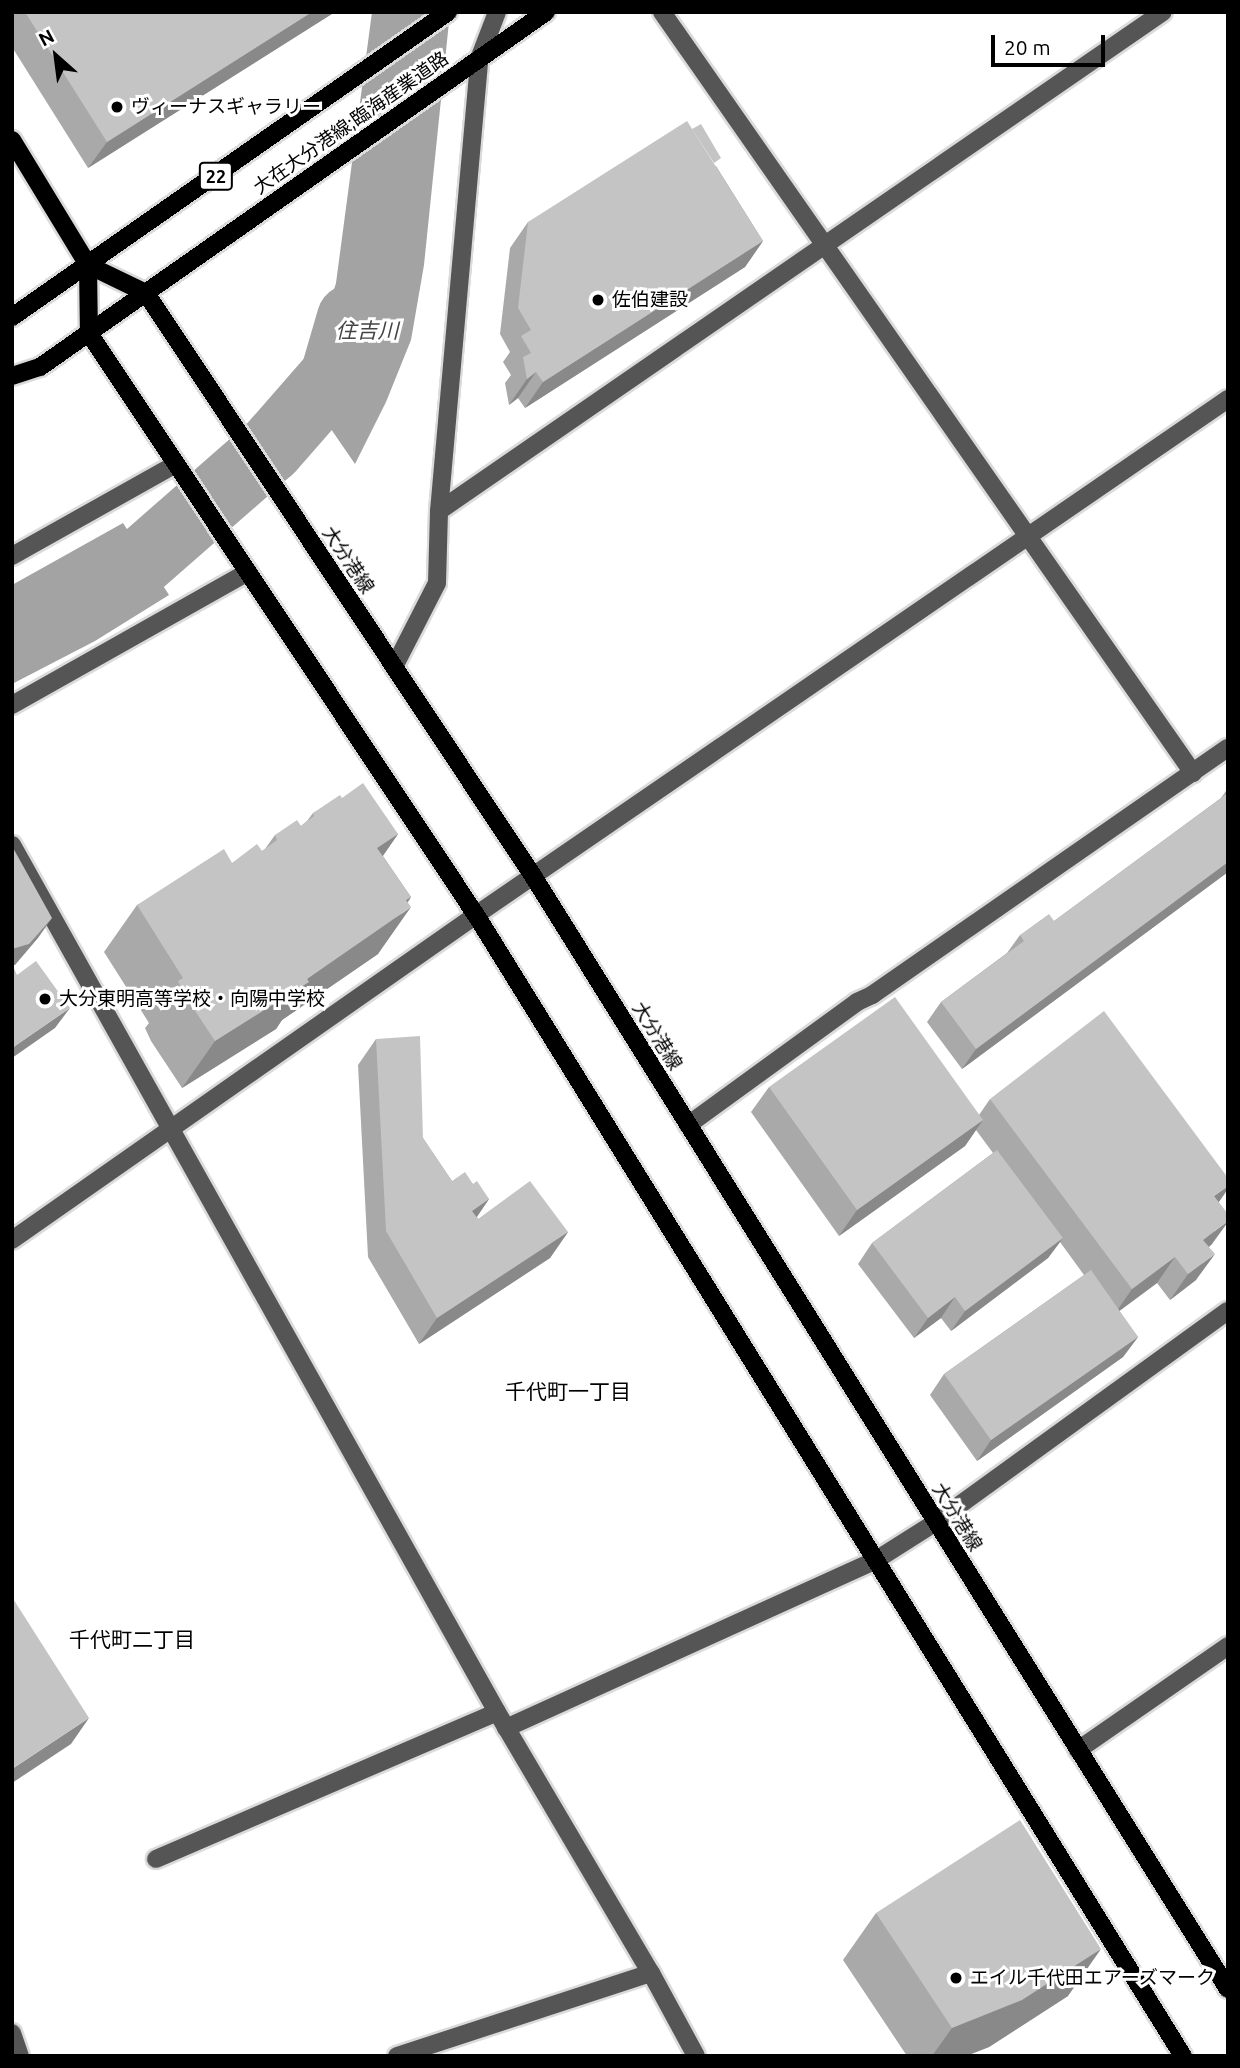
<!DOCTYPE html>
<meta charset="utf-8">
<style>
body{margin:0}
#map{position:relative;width:1240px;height:2068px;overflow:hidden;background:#fff;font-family:Ubuntu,"Noto Sans JP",sans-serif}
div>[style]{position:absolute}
.water>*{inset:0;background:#a3a3a3}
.river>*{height:68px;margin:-34px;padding:0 34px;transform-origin:34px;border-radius:34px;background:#a3a3a3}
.roads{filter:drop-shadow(2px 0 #dbdbdb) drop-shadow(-2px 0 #dbdbdb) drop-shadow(0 2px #dbdbdb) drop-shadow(0 -2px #dbdbdb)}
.minor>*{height:18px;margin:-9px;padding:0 9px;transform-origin:9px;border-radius:9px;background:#555}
.major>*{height:18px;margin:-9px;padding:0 9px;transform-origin:9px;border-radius:9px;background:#000}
.wall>*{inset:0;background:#a9a9a9}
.shaded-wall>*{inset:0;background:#898989}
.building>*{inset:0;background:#c4c4c4}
.dots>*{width:19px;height:19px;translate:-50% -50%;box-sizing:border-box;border:4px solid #fff;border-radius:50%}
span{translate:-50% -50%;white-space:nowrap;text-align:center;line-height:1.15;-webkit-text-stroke:6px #fff;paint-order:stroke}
.shield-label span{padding:2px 5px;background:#fff;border:2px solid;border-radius:5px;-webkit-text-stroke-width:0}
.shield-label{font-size:18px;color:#000;font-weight:700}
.poi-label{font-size:19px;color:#000}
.left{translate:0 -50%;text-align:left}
.street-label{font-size:19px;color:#000}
.water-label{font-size:21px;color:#444;font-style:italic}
.neighbourhood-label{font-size:21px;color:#000}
.frame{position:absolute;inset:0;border:14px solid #000;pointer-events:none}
.north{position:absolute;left:21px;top:21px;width:70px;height:70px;-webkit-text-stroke:5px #fff;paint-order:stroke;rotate:332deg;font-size:19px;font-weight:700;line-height:28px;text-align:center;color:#000}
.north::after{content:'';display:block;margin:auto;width:24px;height:32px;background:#000;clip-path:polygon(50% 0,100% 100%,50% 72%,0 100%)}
.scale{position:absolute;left:991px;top:35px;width:114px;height:32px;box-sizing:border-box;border:4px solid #000;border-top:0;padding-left:9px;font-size:21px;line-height:24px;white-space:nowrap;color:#000;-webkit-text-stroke:5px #fff;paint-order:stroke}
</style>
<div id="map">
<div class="water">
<i style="clip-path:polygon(372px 12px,450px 12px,424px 265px,411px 340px,386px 402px,355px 464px,298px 381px,319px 338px,336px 283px)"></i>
<i style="clip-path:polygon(123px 523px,169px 595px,95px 641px,12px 684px,12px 585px)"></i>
</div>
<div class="river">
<i style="left:12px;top:635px;width:139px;rotate:-28.8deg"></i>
<i style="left:134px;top:568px;width:181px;rotate:-41.2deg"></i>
<i style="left:270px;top:449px;width:97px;rotate:-48.8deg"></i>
<i style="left:334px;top:376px;width:60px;rotate:-73.7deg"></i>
</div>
<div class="roads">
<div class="minor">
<i style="left:662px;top:12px;width:928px;rotate:55.09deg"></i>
<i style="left:439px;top:511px;width:879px;rotate:-34.58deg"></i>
<i style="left:12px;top:556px;width:188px;rotate:-29.3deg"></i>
<i style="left:394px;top:667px;width:94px;rotate:-62.9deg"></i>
<i style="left:437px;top:583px;width:72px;rotate:-88.4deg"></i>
<i style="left:439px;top:511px;width:454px;rotate:-84.9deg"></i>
<i style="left:479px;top:59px;width:50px;rotate:-69deg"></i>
<i style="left:12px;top:705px;width:271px;rotate:-29.4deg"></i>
<i style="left:12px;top:845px;width:993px;rotate:60.78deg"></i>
<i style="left:497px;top:1712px;width:303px;rotate:59.5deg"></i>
<i style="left:651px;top:1973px;width:94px;rotate:61.5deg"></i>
<i style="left:688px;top:1125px;width:209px;rotate:-36deg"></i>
<i style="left:857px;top:1002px;width:17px;rotate:-25deg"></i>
<i style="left:872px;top:995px;width:433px;rotate:-34.8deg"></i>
<i style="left:12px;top:1240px;width:566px;rotate:-35.01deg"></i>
<i style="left:476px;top:915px;width:912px;rotate:-34.46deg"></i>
<i style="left:506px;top:1728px;width:406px;rotate:-24.4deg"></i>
<i style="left:876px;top:1560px;width:71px;rotate:-32.3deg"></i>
<i style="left:936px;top:1522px;width:360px;rotate:-35.9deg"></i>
<i style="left:1078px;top:1750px;width:183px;rotate:-34.7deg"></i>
<i style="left:156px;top:1859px;width:371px;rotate:-23.3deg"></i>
<i style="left:12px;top:2033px;width:24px;rotate:71deg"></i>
<i style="left:397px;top:2056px;width:267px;rotate:-18.1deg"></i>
</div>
<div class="major">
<i style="left:12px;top:140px;width:146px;rotate:58.7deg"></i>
<i style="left:88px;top:265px;width:64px;rotate:25.8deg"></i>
<i style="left:146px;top:293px;width:700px;rotate:56.42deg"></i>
<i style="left:533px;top:876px;width:1312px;rotate:58.02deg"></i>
<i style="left:88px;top:265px;width:68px;rotate:89.2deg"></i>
<i style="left:12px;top:317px;width:532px;rotate:-34.97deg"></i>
<i style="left:89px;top:333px;width:699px;rotate:56.38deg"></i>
<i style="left:476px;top:915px;width:1342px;rotate:58.22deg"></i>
<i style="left:12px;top:376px;width:29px;rotate:-18deg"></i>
<i style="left:40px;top:367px;width:618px;rotate:-35.05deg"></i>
</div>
</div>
<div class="wall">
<i style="clip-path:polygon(12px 12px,335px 12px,88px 168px,12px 47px)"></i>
<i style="clip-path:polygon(716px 166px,763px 241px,745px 267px,525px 408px,518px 398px,509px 405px,505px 383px,511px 375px,503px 362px,510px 352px,500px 334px,510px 248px,528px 222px)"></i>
<i style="clip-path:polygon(1228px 788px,1228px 872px,962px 1069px,927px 1022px,941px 1002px,1007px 953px,1020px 935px,1054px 921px,1221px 798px)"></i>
<i style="clip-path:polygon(342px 798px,398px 834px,383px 856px,411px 897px,378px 954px,282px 1020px,276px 1029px,182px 1088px,151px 1041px,145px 1028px,149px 1023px,104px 952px,137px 905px,232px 863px,262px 851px,265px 849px,275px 835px,301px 826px,307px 821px,313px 813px)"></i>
<i style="clip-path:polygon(376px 1039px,423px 1138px,452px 1181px,473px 1184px,489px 1199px,477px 1217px,478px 1219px,568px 1232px,550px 1258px,419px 1344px,368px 1257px,358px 1065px)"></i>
<i style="clip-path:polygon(769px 1087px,979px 1115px,990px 1099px,1219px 1202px,1212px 1244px,1209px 1247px,1196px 1280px,1170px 1300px,1157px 1283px,1119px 1311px,1138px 1337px,1123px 1357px,977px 1461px,930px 1395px,944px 1374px,1084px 1275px,1060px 1242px,1048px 1258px,951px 1331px,941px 1318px,914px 1338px,858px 1264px,872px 1243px,993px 1153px,976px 1130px,965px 1146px,839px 1236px,751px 1112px)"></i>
<i style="clip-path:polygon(876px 1913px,1068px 1996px,989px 2047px,966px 2056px,907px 2056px,843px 1960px)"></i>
</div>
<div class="shaded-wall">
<i style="clip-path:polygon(312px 12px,335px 12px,88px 168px,107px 142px)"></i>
<i style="clip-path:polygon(763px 241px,745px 267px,525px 408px,543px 382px)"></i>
<i style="clip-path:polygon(536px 372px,518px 398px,509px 405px,527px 379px)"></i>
<i style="clip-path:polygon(398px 834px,365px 881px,377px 848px)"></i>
<i style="clip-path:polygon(1228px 862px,1228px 872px,962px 1069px,976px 1049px)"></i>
<i style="clip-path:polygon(411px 897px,397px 917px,411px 907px,378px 954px,282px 1020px,276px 1029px,182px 1088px,215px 1041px,307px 979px,406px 900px)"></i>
<i style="clip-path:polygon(52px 918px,38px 938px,15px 965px,12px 965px,12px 949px)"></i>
<i style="clip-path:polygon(70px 1008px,55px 1028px,12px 1058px,12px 1048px)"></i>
<i style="clip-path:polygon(983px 1120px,965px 1146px,839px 1236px,857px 1210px)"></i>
<i style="clip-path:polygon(1228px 1186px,1228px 1189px,1214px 1209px,1214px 1196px)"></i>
<i style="clip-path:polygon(489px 1199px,471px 1225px,472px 1211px)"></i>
<i style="clip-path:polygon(1228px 1221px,1228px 1222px,1212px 1244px,1185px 1266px,1203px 1240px)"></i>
<i style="clip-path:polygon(568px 1232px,550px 1258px,419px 1344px,437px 1318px)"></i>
<i style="clip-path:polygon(1063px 1238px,1048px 1258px,951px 1331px,965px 1311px)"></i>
<i style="clip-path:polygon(1215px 1254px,1196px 1280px,1170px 1300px,1188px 1274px)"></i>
<i style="clip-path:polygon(1175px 1257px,1157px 1283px,1114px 1315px,1132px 1289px)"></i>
<i style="clip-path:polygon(955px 1297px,941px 1318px,914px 1338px,928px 1318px)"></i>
<i style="clip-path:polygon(1138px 1337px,1123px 1357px,977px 1461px,991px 1440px)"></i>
<i style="clip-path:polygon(89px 1718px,71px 1744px,12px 1783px,12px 1769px)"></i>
<i style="clip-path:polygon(1101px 1949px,1068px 1996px,989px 2047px,966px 2056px,932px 2056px,952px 2028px)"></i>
</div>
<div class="building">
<i style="clip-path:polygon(25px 12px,312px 12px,107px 142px)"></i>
<i style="clip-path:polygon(687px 121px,763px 241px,543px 382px,536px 372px,527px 379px,523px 357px,531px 353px,521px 336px,531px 330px,518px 308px,528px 222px)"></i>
<i style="clip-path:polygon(701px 124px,721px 158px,714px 163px,692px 129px)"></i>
<i style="clip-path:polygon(363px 783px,398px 834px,377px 848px,411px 897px,406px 900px,411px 907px,307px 979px,309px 982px,215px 1041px,184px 994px,178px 981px,183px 978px,137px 905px,224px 849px,232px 863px,257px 844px,262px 851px,277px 840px,275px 835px,297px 820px,301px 826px,314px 816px,313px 813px,340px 795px,342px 798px)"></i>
<i style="clip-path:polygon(1228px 793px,1228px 862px,976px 1049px,941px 1002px,1024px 941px,1020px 935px,1049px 914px,1054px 921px)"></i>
<i style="clip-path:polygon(12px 846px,52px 918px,29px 944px,12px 949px)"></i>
<i style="clip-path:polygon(36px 961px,70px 1008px,12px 1048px,12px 964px,17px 975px)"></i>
<i style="clip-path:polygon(895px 997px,983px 1120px,857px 1210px,769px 1087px)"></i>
<i style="clip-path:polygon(1104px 1011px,1228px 1178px,1228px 1186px,1214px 1196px,1228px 1214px,1228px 1221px,1203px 1240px,1215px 1254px,1188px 1274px,1175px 1257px,1132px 1289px,990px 1099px)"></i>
<i style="clip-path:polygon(420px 1036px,423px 1138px,452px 1181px,465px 1172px,473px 1184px,477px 1181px,489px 1199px,472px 1211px,478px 1219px,530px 1181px,568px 1232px,437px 1318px,386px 1231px,376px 1039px)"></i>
<i style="clip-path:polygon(997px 1150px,1063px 1238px,965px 1311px,955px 1297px,928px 1318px,872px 1243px)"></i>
<i style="clip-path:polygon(1091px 1270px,1138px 1337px,991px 1440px,944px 1374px)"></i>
<i style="clip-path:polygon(12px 1597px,89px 1718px,12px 1769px)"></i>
<i style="clip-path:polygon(1020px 1820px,1101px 1949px,1022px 2000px,952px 2028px,876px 1913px)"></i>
</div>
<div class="dots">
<i style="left:117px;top:107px;background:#000"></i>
<i style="left:598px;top:300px;background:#000"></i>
<i style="left:45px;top:999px;background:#000"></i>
<i style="left:956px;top:1978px;background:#000"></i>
</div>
<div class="shield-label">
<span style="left:216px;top:176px">22</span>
</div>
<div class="poi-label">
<span class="left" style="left:131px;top:107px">ヴィーナスギャラリー</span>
<span class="left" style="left:612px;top:300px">佐伯建設</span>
<span class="left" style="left:59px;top:999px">大分東明高等学校・向陽中学校</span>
<span class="left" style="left:970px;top:1978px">エイル千代田エアーズマーク</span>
</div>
<div class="street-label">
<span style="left:351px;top:123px;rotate:-35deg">大在大分港線;臨海産業道路</span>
<span style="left:348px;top:560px;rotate:56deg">大分港線</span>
<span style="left:657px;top:1036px;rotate:58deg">大分港線</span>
<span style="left:957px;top:1517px;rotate:58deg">大分港線</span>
</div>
<div class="water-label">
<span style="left:367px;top:330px">住吉川</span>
</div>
<div class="neighbourhood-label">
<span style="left:568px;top:1391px">千代町一丁目</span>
<span style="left:132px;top:1639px">千代町二丁目</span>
</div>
<div class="frame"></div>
<div class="north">N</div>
<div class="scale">20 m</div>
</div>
